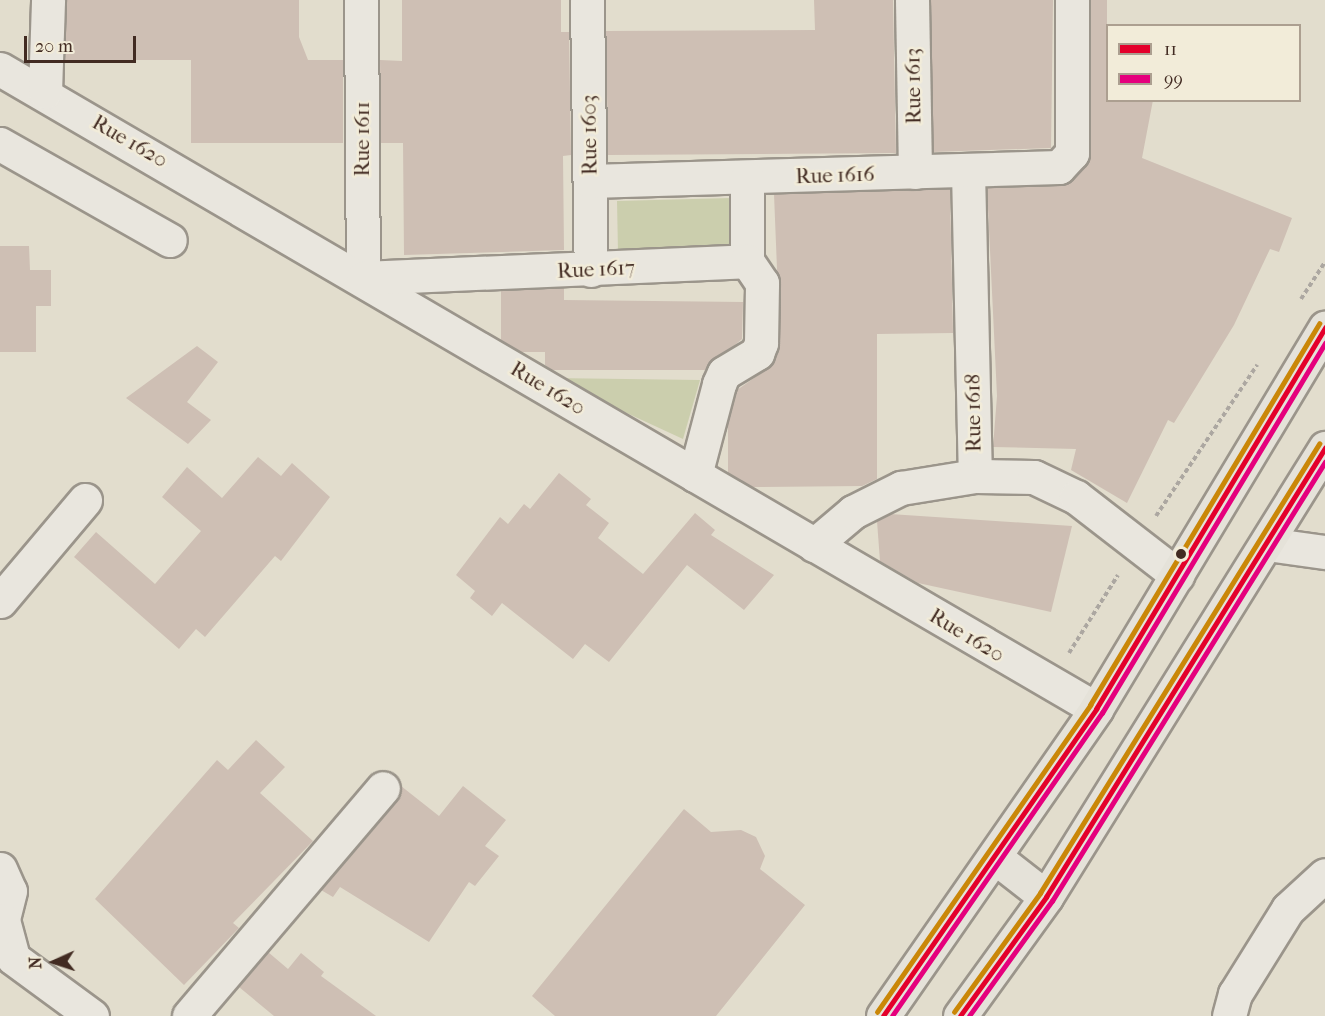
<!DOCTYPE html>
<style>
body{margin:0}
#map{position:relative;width:1325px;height:1016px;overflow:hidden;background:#e2ddcd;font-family:"IM FELL French Canon",serif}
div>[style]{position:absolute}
.green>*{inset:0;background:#cbcead}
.building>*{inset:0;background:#cebfb4}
.path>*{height:4px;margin-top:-2px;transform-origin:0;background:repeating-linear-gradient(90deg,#aca7a1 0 4.5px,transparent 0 7.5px)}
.roads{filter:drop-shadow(2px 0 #9b958b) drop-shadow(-2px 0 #9b958b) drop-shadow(0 2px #9b958b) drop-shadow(0 -2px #9b958b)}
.minor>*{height:33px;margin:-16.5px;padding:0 16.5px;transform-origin:16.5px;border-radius:16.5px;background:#e9e6de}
.major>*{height:33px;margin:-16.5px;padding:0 16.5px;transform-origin:16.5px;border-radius:16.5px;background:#e5e2d9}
.bus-1>*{height:4.5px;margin:-2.25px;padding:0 2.25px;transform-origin:2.25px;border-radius:2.25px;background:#e4002b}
.bus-2>*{height:4.5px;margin:-2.25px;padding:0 2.25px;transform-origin:2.25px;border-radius:2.25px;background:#e5007d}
.bus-3>*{height:4.5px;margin:-2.25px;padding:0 2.25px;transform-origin:2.25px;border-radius:2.25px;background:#ca8708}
.dots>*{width:16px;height:16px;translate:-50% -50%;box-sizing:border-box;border:3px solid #f2ecd9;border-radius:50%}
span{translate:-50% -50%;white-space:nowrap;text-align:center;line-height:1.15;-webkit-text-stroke:5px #f2ecd9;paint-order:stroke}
.street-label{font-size:21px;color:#422b22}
.legend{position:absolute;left:1106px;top:24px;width:195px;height:78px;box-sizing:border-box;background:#f2ecd9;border:2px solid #ac9f90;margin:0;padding:8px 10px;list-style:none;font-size:18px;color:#422b22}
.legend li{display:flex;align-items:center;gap:12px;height:30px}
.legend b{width:30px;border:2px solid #ac9f90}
.north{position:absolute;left:24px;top:932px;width:60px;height:60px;-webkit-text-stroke:4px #f2ecd9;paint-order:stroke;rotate:267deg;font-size:16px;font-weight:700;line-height:24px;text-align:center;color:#422b22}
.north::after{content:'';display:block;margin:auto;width:21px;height:27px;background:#422b22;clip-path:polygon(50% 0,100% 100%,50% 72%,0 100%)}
.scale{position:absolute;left:24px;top:36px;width:112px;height:27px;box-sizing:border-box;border:3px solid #422b22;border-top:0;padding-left:8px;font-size:18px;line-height:21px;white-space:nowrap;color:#422b22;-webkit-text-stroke:4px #f2ecd9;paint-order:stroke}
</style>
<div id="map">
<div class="green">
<i style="clip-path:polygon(731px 198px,733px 249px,618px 252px,617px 201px)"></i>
<i style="clip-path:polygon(551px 378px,700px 380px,683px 439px)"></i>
</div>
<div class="building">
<i style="clip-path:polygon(67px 0,299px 0,299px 37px,308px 60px,343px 60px,343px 143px,191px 143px,191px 60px,65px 60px)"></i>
<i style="clip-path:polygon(402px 0,561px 0,561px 32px,569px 32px,571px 155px,563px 156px,564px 250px,404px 255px,403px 143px,381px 143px,380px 60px,402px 61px)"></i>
<i style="clip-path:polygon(814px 0,893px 0,896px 153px,608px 155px,606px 31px,815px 30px)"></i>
<i style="clip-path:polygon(931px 0,1053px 0,1051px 148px,933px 152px)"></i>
<i style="clip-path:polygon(1091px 0,1107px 0,1107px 100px,1153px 100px,1142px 158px,1292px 218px,1279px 252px,1270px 249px,1234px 325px,1174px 423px,1168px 420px,1127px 503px,1071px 470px,1076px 449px,993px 447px,997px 396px,987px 188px,1060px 186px,1086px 165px,1091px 153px)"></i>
<i style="clip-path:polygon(950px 189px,953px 333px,877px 334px,877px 479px,862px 486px,753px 487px,728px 473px,728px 424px,737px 390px,767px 369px,780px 344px,774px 194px)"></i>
<i style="clip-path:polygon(0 246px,29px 246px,30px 270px,51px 270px,51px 306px,36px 306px,36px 352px,0 352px)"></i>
<i style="clip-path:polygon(564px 288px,564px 300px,743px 302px,742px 339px,705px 370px,552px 370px,545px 365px,545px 352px,521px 352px,501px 340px,501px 291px)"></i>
<i style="clip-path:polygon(197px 346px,218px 362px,187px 402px,211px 420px,188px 444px,126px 398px)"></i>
<i style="clip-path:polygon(258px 457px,281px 476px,292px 463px,330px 497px,281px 561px,275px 556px,205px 637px,196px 629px,179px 649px,74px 557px,96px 532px,155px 584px,201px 531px,162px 497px,187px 467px,222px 498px)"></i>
<i style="clip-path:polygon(559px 473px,591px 499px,586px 505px,609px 523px,598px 538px,643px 574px,695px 513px,715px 530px,711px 535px,774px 575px,744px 610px,687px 565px,609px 662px,585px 644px,573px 659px,502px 603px,492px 616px,470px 598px,475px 591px,456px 575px,500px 517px,508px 524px,524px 504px,530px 509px)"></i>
<i style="clip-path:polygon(890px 514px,1072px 526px,1051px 612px,918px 583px,880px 561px,877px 521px)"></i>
<i style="clip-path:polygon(256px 740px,285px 767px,260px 793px,313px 841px,233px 923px,239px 928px,184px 985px,95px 899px,217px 760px,228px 770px)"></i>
<i style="clip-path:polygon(401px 786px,439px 816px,463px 786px,506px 820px,485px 846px,499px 856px,475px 886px,469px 882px,429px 942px,340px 887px,333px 897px,321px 890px,397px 800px)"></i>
<i style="clip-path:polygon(684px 809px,711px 832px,741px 830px,756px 837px,765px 856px,760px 869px,805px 905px,716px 1016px,555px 1016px,532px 996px)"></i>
<i style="clip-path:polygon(268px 952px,288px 969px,301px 953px,324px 972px,321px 976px,376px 1016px,274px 1016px,239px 987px)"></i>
</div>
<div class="path">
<i style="left:1301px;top:299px;width:44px;rotate:-57deg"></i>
<i style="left:1156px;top:516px;width:182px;rotate:-56.2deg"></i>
<i style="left:1069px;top:653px;width:92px;rotate:-57.9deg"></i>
</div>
<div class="roads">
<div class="minor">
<i style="left:361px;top:0;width:278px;rotate:89.6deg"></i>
<i style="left:587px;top:0;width:270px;rotate:89.2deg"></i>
<i style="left:912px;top:0;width:172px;rotate:89deg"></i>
<i style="left:0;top:69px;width:1269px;rotate:30.28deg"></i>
<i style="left:45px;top:92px;width:92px;rotate:-88.1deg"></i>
<i style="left:0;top:144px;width:195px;rotate:29.5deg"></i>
<i style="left:968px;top:171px;width:305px;rotate:88.7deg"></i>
<i style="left:590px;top:181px;width:469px;rotate:-1.7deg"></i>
<i style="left:1059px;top:167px;width:19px;rotate:-47deg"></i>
<i style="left:1072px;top:153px;width:153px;rotate:-90deg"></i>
<i style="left:747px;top:261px;width:83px;rotate:-90deg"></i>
<i style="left:363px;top:278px;width:384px;rotate:-2.5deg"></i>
<i style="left:695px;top:475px;width:94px;rotate:-75.2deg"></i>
<i style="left:719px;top:384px;width:12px;rotate:-66deg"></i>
<i style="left:724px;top:373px;width:39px;rotate:-31deg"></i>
<i style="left:757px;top:353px;width:11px;rotate:-68deg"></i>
<i style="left:761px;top:343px;width:60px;rotate:-89deg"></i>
<i style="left:762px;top:283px;width:27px;rotate:-124deg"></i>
<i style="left:1267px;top:544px;width:59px;rotate:7.9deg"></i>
<i style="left:814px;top:545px;width:51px;rotate:-40.2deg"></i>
<i style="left:853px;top:512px;width:54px;rotate:-26.6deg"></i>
<i style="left:901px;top:488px;width:75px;rotate:-9.2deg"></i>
<i style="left:975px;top:476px;width:59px;rotate:1deg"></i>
<i style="left:1034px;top:477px;width:47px;rotate:25.5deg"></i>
<i style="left:1076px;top:497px;width:128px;rotate:37.7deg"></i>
<i style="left:0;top:601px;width:132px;rotate:-49.9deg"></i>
<i style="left:0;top:869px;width:24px;rotate:66deg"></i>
<i style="left:10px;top:891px;width:30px;rotate:104deg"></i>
<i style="left:3px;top:920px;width:39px;rotate:75deg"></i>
<i style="left:13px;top:958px;width:98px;rotate:36.3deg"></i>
<i style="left:189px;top:1016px;width:299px;rotate:-49.6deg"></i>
<i style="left:1229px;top:1016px;width:23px;rotate:-75deg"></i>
<i style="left:1235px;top:994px;width:100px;rotate:-58.1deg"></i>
<i style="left:1288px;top:909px;width:50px;rotate:-42.6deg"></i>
</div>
<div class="major">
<i style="left:996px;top:858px;width:63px;rotate:38deg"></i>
<i style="left:883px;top:1016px;width:374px;rotate:-55.2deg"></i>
<i style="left:1096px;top:709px;width:445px;rotate:-59deg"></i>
<i style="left:960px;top:1016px;width:147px;rotate:-54.1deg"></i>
<i style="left:1046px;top:897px;width:529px;rotate:-58.14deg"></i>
</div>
</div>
<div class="bus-1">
<i style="left:883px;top:1016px;width:374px;rotate:-55.2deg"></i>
<i style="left:1096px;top:709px;width:445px;rotate:-59deg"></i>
<i style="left:960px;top:1016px;width:147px;rotate:-54.1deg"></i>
<i style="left:1046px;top:897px;width:529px;rotate:-58.14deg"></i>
</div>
<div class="bus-2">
<i style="left:892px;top:1016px;width:369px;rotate:-55.3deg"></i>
<i style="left:1102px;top:713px;width:432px;rotate:-58.9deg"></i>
<i style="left:969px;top:1016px;width:142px;rotate:-54.2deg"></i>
<i style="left:1052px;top:901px;width:517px;rotate:-58.12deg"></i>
</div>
<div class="bus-3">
<i style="left:877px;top:1012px;width:374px;rotate:-55.2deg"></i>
<i style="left:1090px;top:705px;width:445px;rotate:-59deg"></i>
<i style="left:954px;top:1012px;width:147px;rotate:-54.1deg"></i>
<i style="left:1040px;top:893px;width:529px;rotate:-58.14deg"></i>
</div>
<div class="dots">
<i style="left:1181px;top:554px;background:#422b22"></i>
</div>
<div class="street-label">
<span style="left:913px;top:86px;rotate:-91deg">Rue 1613</span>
<span style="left:589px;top:135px;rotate:-91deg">Rue 1603</span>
<span style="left:362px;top:139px;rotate:-90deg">Rue 1611</span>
<span style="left:130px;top:141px;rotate:30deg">Rue 1620</span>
<span style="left:835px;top:175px;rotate:-2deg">Rue 1616</span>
<span style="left:596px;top:269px;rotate:-3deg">Rue 1617</span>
<span style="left:548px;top:388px;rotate:31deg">Rue 1620</span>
<span style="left:973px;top:413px;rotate:-91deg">Rue 1618</span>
<span style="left:967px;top:635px;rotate:31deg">Rue 1620</span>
</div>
<ul class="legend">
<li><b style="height:8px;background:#e4002b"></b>11</li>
<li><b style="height:8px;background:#e5007d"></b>99</li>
</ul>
<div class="north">N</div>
<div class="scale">20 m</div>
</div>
